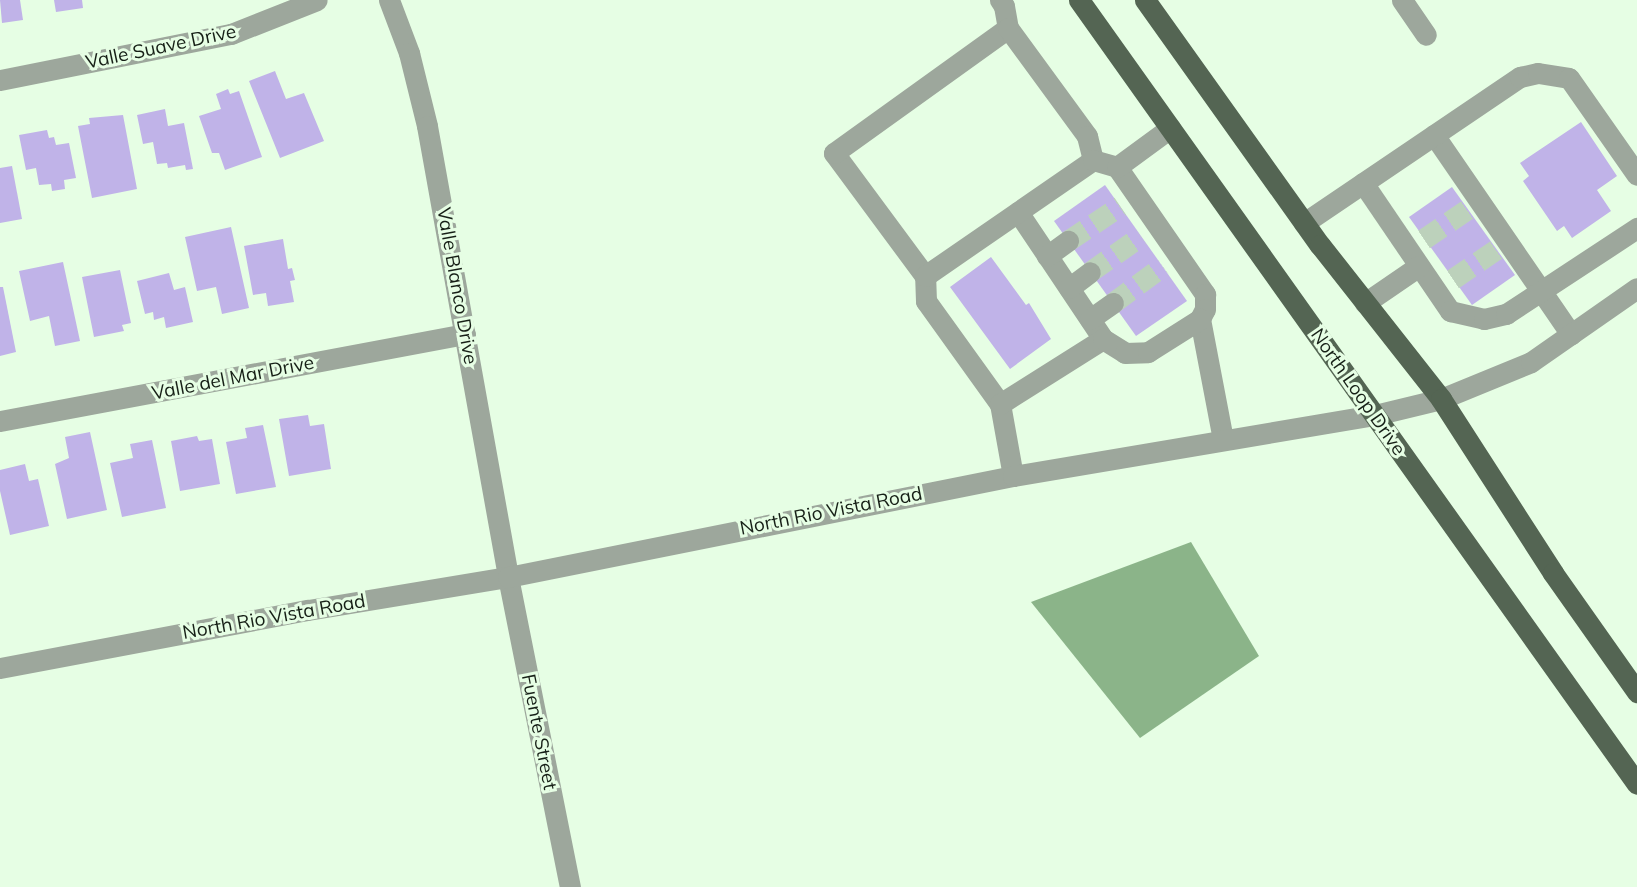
<!DOCTYPE html>
<style>
body{margin:0}
#map{position:relative;width:1637px;height:887px;overflow:hidden;background:#e6fee4;font-family:Mulish,sans-serif}
div>[style]{position:absolute}
.water>*{inset:0;background:#8bb489}
.building>*{inset:0;background:#c0b3e8}
.minor-tunnel>*{height:21px;margin-top:-10.5px;transform-origin:0;background:repeating-linear-gradient(90deg,#bcd1bb 0 21px,transparent 0 31px)}
.minor>*{height:21px;margin:-10.5px;padding:0 10.5px;transform-origin:10.5px;border-radius:10.5px;background:#9da79c}
.major>*{height:21px;margin:-10.5px;padding:0 10.5px;transform-origin:10.5px;border-radius:10.5px;background:#546553}
span{translate:-50% -50%;white-space:nowrap;text-align:center;line-height:1.15;-webkit-text-stroke:6px #e6fee4;paint-order:stroke}
.street-label{font-size:19px;color:#161f16}
</style>
<div id="map">
<div class="water">
<i style="clip-path:polygon(1191px 542px,1259px 656px,1140px 738px,1031px 602px)"></i>
</div>
<div class="building">
<i style="clip-path:polygon(0 0,20px 0,23px 20px,2px 23px)"></i>
<i style="clip-path:polygon(54px 0,82px 0,83px 8px,56px 12px)"></i>
<i style="clip-path:polygon(275px 71px,286px 99px,304px 93px,324px 141px,280px 158px,249px 81px)"></i>
<i style="clip-path:polygon(228px 89px,230px 94px,239px 91px,262px 157px,225px 170px,219px 153px,212px 153px,199px 116px,221px 109px,216px 94px)"></i>
<i style="clip-path:polygon(165px 109px,168px 126px,184px 123px,193px 169px,186px 170px,185px 165px,168px 168px,167px 163px,157px 164px,153px 142px,143px 144px,137px 115px)"></i>
<i style="clip-path:polygon(123px 115px,137px 189px,92px 198px,78px 126px,90px 124px,89px 118px)"></i>
<i style="clip-path:polygon(1581px 122px,1617px 176px,1597px 190px,1611px 211px,1572px 238px,1564px 226px,1557px 231px,1523px 181px,1529px 176px,1520px 163px)"></i>
<i style="clip-path:polygon(47px 130px,49px 138px,54px 137px,56px 145px,69px 143px,76px 178px,64px 180px,65px 189px,52px 191px,51px 184px,39px 185px,36px 168px,26px 170px,19px 135px)"></i>
<i style="clip-path:polygon(12px 166px,22px 219px,0 223px,0 168px)"></i>
<i style="clip-path:polygon(1105px 185px,1187px 301px,1136px 336px,1054px 221px)"></i>
<i style="clip-path:polygon(1452px 187px,1515px 275px,1472px 305px,1409px 217px)"></i>
<i style="clip-path:polygon(231px 227px,249px 308px,222px 314px,216px 287px,197px 291px,185px 237px)"></i>
<i style="clip-path:polygon(283px 239px,288px 269px,292px 268px,295px 280px,290px 281px,294px 302px,268px 306px,266px 293px,253px 295px,244px 246px)"></i>
<i style="clip-path:polygon(991px 257px,1026px 305px,1029px 303px,1051px 339px,1010px 369px,950px 287px)"></i>
<i style="clip-path:polygon(63px 262px,80px 341px,55px 346px,49px 316px,30px 321px,19px 271px)"></i>
<i style="clip-path:polygon(120px 270px,131px 323px,122px 325px,124px 331px,94px 337px,82px 277px)"></i>
<i style="clip-path:polygon(169px 273px,174px 290px,185px 287px,193px 322px,166px 328px,164px 317px,154px 320px,153px 312px,145px 314px,137px 281px)"></i>
<i style="clip-path:polygon(0 287px,3px 287px,16px 352px,0 356px)"></i>
<i style="clip-path:polygon(308px 415px,310px 426px,324px 424px,331px 469px,289px 476px,279px 419px)"></i>
<i style="clip-path:polygon(263px 425px,276px 487px,236px 494px,226px 442px,247px 438px,245px 428px)"></i>
<i style="clip-path:polygon(90px 432px,107px 510px,67px 519px,55px 464px,69px 458px,65px 437px)"></i>
<i style="clip-path:polygon(197px 436px,199px 441px,212px 439px,220px 484px,180px 491px,171px 441px)"></i>
<i style="clip-path:polygon(152px 440px,166px 508px,122px 517px,110px 463px,133px 458px,130px 444px)"></i>
<i style="clip-path:polygon(25px 464px,29px 481px,38px 479px,49px 526px,10px 535px,0 491px,0 470px)"></i>
</div>
<div class="minor-tunnel">
<i style="left:1424px;top:239px;width:53px;rotate:-34.3deg"></i>
<i style="left:1068px;top:241px;width:63px;rotate:-33.9deg"></i>
<i style="left:1090px;top:272px;width:62px;rotate:-35.2deg"></i>
<i style="left:1453px;top:279px;width:53px;rotate:-34.3deg"></i>
<i style="left:1113px;top:303px;width:62px;rotate:-36.5deg"></i>
</div>
<div class="minor">
<i style="left:389px;top:0;width:57px;rotate:69.3deg"></i>
<i style="left:409px;top:53px;width:75px;rotate:76.1deg"></i>
<i style="left:427px;top:126px;width:458px;rotate:79.8deg"></i>
<i style="left:508px;top:577px;width:316px;rotate:78.7deg"></i>
<i style="left:1000px;top:0;width:7px;rotate:56deg"></i>
<i style="left:1004px;top:6px;width:22px;rotate:80deg"></i>
<i style="left:1402px;top:0;width:42px;rotate:55.6deg"></i>
<i style="left:0;top:80px;width:236px;rotate:-11.3deg"></i>
<i style="left:231px;top:34px;width:92px;rotate:-21.6deg"></i>
<i style="left:1434px;top:135px;width:242px;rotate:55.5deg"></i>
<i style="left:1117px;top:167px;width:155px;rotate:55.3deg"></i>
<i style="left:1205px;top:294px;width:15px;rotate:90deg"></i>
<i style="left:1205px;top:309px;width:11px;rotate:117deg"></i>
<i style="left:1200px;top:319px;width:123px;rotate:79.2deg"></i>
<i style="left:1363px;top:183px;width:155px;rotate:55.8deg"></i>
<i style="left:1450px;top:311px;width:35px;rotate:13deg"></i>
<i style="left:1484px;top:319px;width:23px;rotate:-13deg"></i>
<i style="left:1506px;top:314px;width:157px;rotate:-33.3deg"></i>
<i style="left:1018px;top:212px;width:153px;rotate:56.2deg"></i>
<i style="left:1304px;top:223px;width:261px;rotate:-34.1deg"></i>
<i style="left:1520px;top:77px;width:18px;rotate:-13deg"></i>
<i style="left:1538px;top:73px;width:31px;rotate:9deg"></i>
<i style="left:1569px;top:78px;width:118px;rotate:55deg"></i>
<i style="left:1047px;top:256px;width:26px;rotate:-36deg"></i>
<i style="left:925px;top:276px;width:153px;rotate:-126.5deg"></i>
<i style="left:834px;top:153px;width:214px;rotate:-35.7deg"></i>
<i style="left:1008px;top:28px;width:134px;rotate:53.8deg"></i>
<i style="left:1087px;top:136px;width:25px;rotate:76deg"></i>
<i style="left:1069px;top:288px;width:26px;rotate:-37deg"></i>
<i style="left:1365px;top:303px;width:65px;rotate:-34.4deg"></i>
<i style="left:1090px;top:319px;width:28px;rotate:-35deg"></i>
<i style="left:1000px;top:404px;width:127px;rotate:-125.7deg"></i>
<i style="left:926px;top:301px;width:25px;rotate:-92deg"></i>
<i style="left:925px;top:276px;width:204px;rotate:-34.6deg"></i>
<i style="left:1093px;top:160px;width:25px;rotate:16deg"></i>
<i style="left:1117px;top:167px;width:66px;rotate:-36.3deg"></i>
<i style="left:0;top:421px;width:473px;rotate:-10.6deg"></i>
<i style="left:1013px;top:476px;width:73px;rotate:-100.2deg"></i>
<i style="left:1000px;top:404px;width:122px;rotate:-32.3deg"></i>
<i style="left:1103px;top:339px;width:26px;rotate:32deg"></i>
<i style="left:1125px;top:353px;width:23px;rotate:-2deg"></i>
<i style="left:1148px;top:352px;width:62px;rotate:-32.4deg"></i>
<i style="left:0;top:668px;width:313px;rotate:-10.7deg"></i>
<i style="left:308px;top:610px;width:203px;rotate:-9.4deg"></i>
<i style="left:508px;top:577px;width:515px;rotate:-11.31deg"></i>
<i style="left:1013px;top:476px;width:367px;rotate:-9.6deg"></i>
<i style="left:1375px;top:415px;width:68px;rotate:-13.6deg"></i>
<i style="left:1441px;top:399px;width:97px;rotate:-22.3deg"></i>
<i style="left:1531px;top:362px;width:129px;rotate:-34.9deg"></i>
</div>
<div class="major">
<i style="left:1079px;top:0;width:962px;rotate:54.56deg"></i>
<i style="left:1145px;top:0;width:301px;rotate:54.5deg"></i>
<i style="left:1320px;top:245px;width:196px;rotate:51.8deg"></i>
<i style="left:1441px;top:399px;width:207px;rotate:57.2deg"></i>
<i style="left:1553px;top:573px;width:146px;rotate:54.8deg"></i>
</div>
<div class="street-label">
<span style="left:161px;top:47px;rotate:-12deg">Valle Suave Drive</span>
<span style="left:457px;top:286px;rotate:80deg">Valle Blanco Drive</span>
<span style="left:233px;top:378px;rotate:-11deg">Valle del Mar Drive</span>
<span style="left:1358px;top:392px;rotate:55deg">North Loop Drive</span>
<span style="left:831px;top:511px;rotate:-11deg">North Rio Vista Road</span>
<span style="left:274px;top:617px;rotate:-10deg">North Rio Vista Road</span>
<span style="left:539px;top:732px;rotate:79deg">Fuente Street</span>
</div>
</div>
